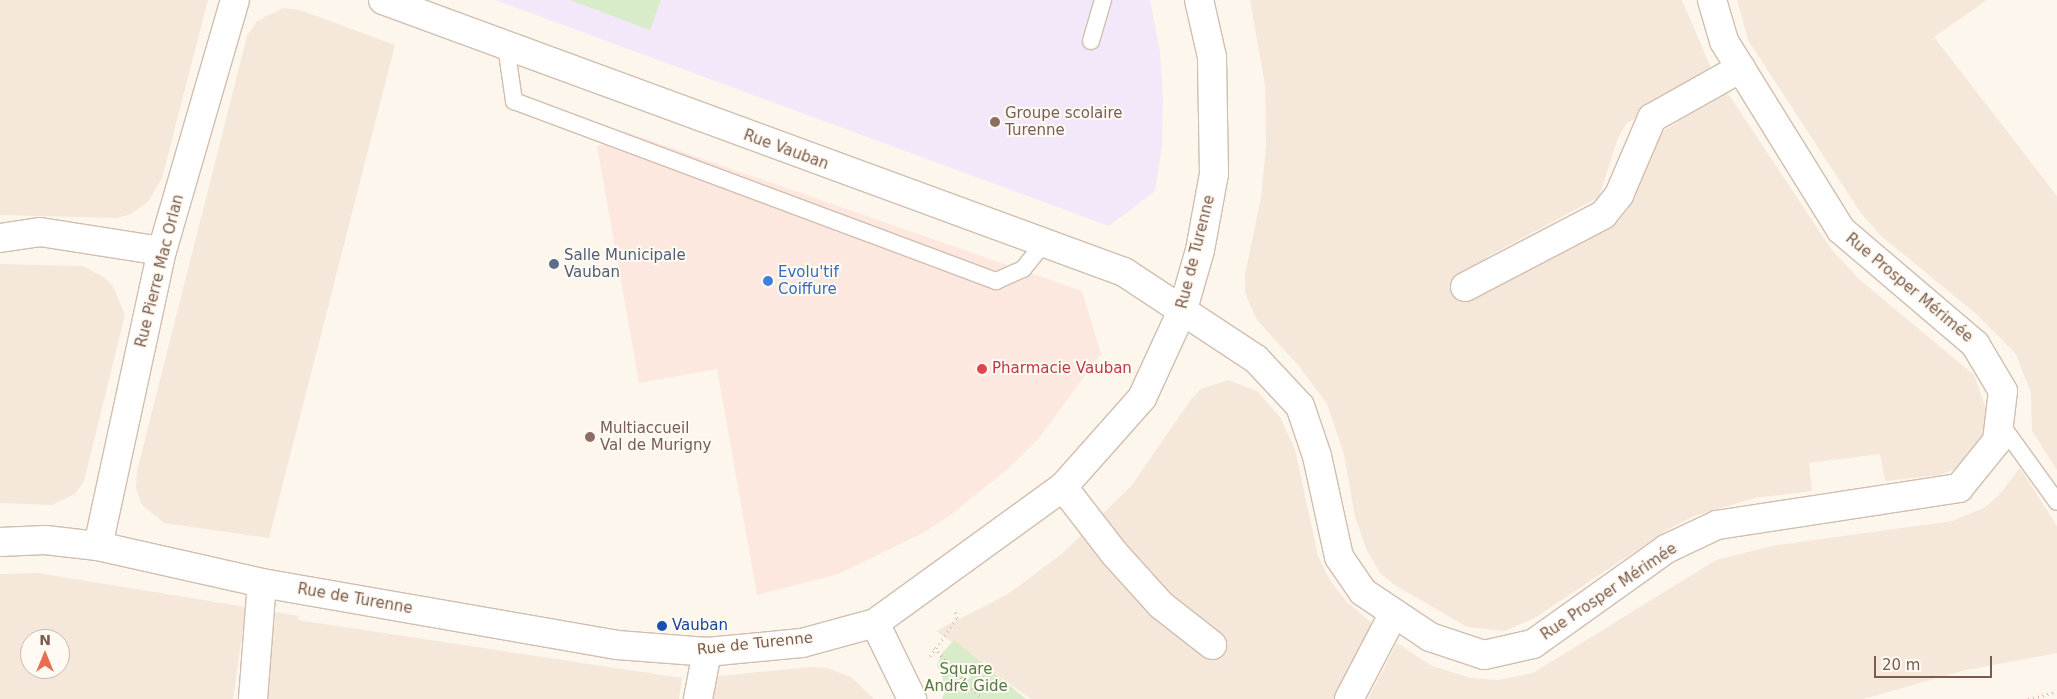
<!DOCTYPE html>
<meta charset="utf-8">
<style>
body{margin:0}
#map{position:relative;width:2057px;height:699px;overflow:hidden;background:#fdf6ec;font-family:"DejaVu Sans",sans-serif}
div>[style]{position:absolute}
.residential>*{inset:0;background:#f5e8da}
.commercial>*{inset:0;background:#fde8e0}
.education>*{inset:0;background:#f3e8fa}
.green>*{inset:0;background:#d8ecc9}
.path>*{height:3px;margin-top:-1.5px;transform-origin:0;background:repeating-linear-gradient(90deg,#d9b8a5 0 1px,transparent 0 5px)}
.roads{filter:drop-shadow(1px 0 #d1beb0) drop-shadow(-1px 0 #d1beb0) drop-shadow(0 1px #d1beb0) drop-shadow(0 -1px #d1beb0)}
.lane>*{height:16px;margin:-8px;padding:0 8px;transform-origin:8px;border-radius:8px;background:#fff}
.street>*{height:28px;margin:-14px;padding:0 14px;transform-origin:14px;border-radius:14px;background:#fff}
.dots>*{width:14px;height:14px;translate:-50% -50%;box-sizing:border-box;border:2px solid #fffaf3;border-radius:50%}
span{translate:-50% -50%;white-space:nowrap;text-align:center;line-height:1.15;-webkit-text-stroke:4px #fffaf3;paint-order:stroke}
.education-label{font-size:15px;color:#785e54}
.left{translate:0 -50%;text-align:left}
.street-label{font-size:15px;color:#7a5c4d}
.service-label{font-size:15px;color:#4e5e75}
.shop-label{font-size:15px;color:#366cbe}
.health-label{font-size:15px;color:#be3a42}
.transit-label{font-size:15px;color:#164399}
.park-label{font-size:15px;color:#537a41}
.north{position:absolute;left:20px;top:629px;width:50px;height:50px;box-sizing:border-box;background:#fffaf3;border:1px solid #cabbb1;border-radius:50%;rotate:0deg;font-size:14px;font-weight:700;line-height:20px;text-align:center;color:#7a5c4d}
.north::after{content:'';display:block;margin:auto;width:18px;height:22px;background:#e76f51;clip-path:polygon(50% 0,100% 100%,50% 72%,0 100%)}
.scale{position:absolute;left:1874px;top:656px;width:118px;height:22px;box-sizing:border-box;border:2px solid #7a5c4d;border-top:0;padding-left:6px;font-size:15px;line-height:18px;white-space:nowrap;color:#7a5c4d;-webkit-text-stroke:4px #fffaf3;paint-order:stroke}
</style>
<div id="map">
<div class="residential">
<i style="clip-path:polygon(0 0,208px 0,162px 178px,148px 202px,131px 214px,117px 218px,0 215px)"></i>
<i style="clip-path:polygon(1250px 0,1682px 0,1711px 68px,1626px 124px,1618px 138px,1599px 197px,1487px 257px,1500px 284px,1619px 221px,1628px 209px,1644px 150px,1653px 137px,1727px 92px,1832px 250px,1860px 280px,1974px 375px,1986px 409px,1982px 437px,1976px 449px,1955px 469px,1940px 475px,1885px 481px,1880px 454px,1809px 463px,1812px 491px,1755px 498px,1694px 516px,1667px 530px,1533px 619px,1504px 631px,1467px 627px,1393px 584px,1380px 573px,1367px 551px,1355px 517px,1344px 454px,1327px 404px,1298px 365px,1257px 320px,1245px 293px,1245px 274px,1261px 197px,1266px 146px,1265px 85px)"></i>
<i style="clip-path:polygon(1737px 0,1987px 0,1934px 37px,2057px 196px,2057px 470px,2032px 431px,2031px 393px,2016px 354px,1975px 313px,1880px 235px,1860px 212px,1748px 40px)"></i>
<i style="clip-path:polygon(283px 8px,300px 10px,395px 45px,269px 538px,164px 523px,141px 504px,136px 488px,137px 471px,247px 36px,257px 21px)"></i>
<i style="clip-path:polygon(0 264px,83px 266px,105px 278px,114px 288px,125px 315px,84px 481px,75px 494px,52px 505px,0 503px)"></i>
<i style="clip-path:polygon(1228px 380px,1257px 391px,1280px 417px,1295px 449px,1318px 556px,1329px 579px,1347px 602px,1374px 625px,1337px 699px,1031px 699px,936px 631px,1008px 594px,1063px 553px,1131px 486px,1192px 398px,1201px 389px)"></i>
<i style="clip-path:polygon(2020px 468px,2057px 526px,2057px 653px,1962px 671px,1864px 699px,1368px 699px,1397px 643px,1432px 666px,1471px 678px,1498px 680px,1533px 673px,1716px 560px,1771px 546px,1952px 521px,1984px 508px,1998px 496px)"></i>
<i style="clip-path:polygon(evenodd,38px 573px,246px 607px,233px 699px,0 699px,0 574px,38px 573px,30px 639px,60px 639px,60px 669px,30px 669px,30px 639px)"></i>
<i style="clip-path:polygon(276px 612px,299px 616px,298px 620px,682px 678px,679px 699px,265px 699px)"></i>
<i style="clip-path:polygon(810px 667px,827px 668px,851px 677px,874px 699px,706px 699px,709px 677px)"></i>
</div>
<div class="commercial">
<i style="clip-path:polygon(623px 131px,1082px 291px,1101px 354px,1039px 438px,1009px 468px,948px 517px,921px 534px,838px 574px,757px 595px,717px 369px,639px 383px,597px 146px,625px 141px)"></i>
</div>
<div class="education">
<i style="clip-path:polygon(495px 0,1150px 0,1160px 51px,1163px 97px,1162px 146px,1155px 191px,1109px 226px)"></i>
</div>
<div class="green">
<i style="clip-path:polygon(570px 0,661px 0,650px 30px)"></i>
<i style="clip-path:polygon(954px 640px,1026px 699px,942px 699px,946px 687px,937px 665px,942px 653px)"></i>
</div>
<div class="path">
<i style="left:934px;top:648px;width:70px;rotate:46.7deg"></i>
<i style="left:930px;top:656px;width:47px;rotate:-54.6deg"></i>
<i style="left:957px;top:618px;width:9px;rotate:-103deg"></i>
<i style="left:2028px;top:699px;width:30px;rotate:-14deg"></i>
</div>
<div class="roads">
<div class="lane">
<i style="left:1091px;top:41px;width:43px;rotate:-73.7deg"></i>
<i style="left:506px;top:46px;width:56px;rotate:81.7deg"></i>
<i style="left:514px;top:101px;width:515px;rotate:20.48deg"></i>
<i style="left:996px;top:281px;width:30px;rotate:-24deg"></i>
<i style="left:1023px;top:269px;width:33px;rotate:-51deg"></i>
<i style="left:2000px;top:423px;width:97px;rotate:54.2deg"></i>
</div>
<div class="street">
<i style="left:383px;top:0;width:789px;rotate:20.16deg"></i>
<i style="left:1124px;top:272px;width:158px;rotate:33.4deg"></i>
<i style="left:1256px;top:359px;width:64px;rotate:46.9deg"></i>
<i style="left:1300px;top:406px;width:53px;rotate:71.2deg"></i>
<i style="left:1317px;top:456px;width:103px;rotate:77.7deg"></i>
<i style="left:1339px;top:557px;width:42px;rotate:55.6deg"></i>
<i style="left:1363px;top:592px;width:81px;rotate:33.9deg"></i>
<i style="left:1430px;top:637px;width:57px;rotate:18.4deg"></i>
<i style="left:1484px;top:655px;width:50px;rotate:-12.7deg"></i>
<i style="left:1533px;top:644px;width:163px;rotate:-35.5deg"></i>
<i style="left:1666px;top:549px;width:56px;rotate:-25.2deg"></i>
<i style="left:1717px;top:525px;width:245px;rotate:-8.7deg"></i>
<i style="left:1959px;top:488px;width:60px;rotate:-51deg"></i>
<i style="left:1997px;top:441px;width:50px;rotate:-83.2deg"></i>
<i style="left:2003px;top:391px;width:55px;rotate:-120.8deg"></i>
<i style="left:1975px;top:344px;width:176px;rotate:-139.6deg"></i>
<i style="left:1841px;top:230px;width:222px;rotate:-121.8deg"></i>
<i style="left:1724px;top:41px;width:43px;rotate:-106.3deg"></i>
<i style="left:0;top:238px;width:40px;rotate:-8.5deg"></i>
<i style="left:40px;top:232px;width:123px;rotate:8.9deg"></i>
<i style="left:1465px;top:287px;width:156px;rotate:-27.6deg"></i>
<i style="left:1603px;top:215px;width:26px;rotate:-51deg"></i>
<i style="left:1619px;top:195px;width:84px;rotate:-66.8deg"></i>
<i style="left:1652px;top:118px;width:102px;rotate:-29.3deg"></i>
<i style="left:1063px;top:487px;width:83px;rotate:52.3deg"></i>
<i style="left:1114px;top:553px;width:70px;rotate:47.9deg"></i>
<i style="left:1161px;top:605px;width:65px;rotate:38.1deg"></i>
<i style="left:0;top:542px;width:45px;rotate:-2.5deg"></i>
<i style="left:45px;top:540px;width:53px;rotate:6.5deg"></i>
<i style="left:98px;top:546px;width:168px;rotate:12.7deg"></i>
<i style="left:262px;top:583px;width:360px;rotate:9.9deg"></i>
<i style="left:617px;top:645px;width:90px;rotate:4.4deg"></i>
<i style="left:707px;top:652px;width:95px;rotate:-5.4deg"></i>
<i style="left:802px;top:643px;width:76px;rotate:-15.3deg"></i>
<i style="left:875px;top:623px;width:232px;rotate:-35.9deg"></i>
<i style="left:1063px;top:487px;width:119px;rotate:-48.4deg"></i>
<i style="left:1142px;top:398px;width:98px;rotate:-65.3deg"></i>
<i style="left:1183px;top:309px;width:61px;rotate:-73.9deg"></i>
<i style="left:1200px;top:250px;width:77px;rotate:-79.6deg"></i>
<i style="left:1214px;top:174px;width:117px;rotate:-91deg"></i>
<i style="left:1212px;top:57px;width:58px;rotate:-102.8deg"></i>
<i style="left:98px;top:546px;width:302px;rotate:-77.8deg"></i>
<i style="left:162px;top:251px;width:261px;rotate:-73.8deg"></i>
<i style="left:875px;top:623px;width:85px;rotate:64deg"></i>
<i style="left:253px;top:699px;width:116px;rotate:-85.6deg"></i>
<i style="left:698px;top:699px;width:48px;rotate:-79.2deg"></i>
<i style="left:1349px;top:699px;width:97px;rotate:-62.4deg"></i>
</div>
</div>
<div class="dots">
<i style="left:995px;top:122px;background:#8d6e63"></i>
<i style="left:554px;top:264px;background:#5c6f8a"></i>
<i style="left:768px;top:281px;background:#3f7fe0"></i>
<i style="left:982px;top:369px;background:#e0444e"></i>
<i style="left:590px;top:437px;background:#8d6e63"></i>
<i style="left:662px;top:626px;background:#1a4fb4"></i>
</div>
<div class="education-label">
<span class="left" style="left:1005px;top:122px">Groupe scolaire<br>Turenne</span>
<span class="left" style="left:600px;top:437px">Multiaccueil<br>Val de Murigny</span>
</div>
<div class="street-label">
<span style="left:786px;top:150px;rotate:20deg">Rue Vauban</span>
<span style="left:1196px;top:252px;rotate:-76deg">Rue de Turenne</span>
<span style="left:160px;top:271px;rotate:-76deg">Rue Pierre Mac Orlan</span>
<span style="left:1909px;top:288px;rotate:40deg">Rue Prosper Mérimée</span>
<span style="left:1609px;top:592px;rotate:-34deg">Rue Prosper Mérimée</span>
<span style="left:355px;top:599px;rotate:10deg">Rue de Turenne</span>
<span style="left:755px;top:644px;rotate:-6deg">Rue de Turenne</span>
</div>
<div class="service-label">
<span class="left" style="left:564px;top:264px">Salle Municipale<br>Vauban</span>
</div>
<div class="shop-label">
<span class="left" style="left:778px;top:281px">Evolu'tif<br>Coiffure</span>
</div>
<div class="health-label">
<span class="left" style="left:992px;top:369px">Pharmacie Vauban</span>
</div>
<div class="transit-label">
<span class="left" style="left:672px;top:626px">Vauban</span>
</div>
<div class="park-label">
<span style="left:966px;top:678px">Square<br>André Gide</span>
</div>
<div class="north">N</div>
<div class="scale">20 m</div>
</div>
